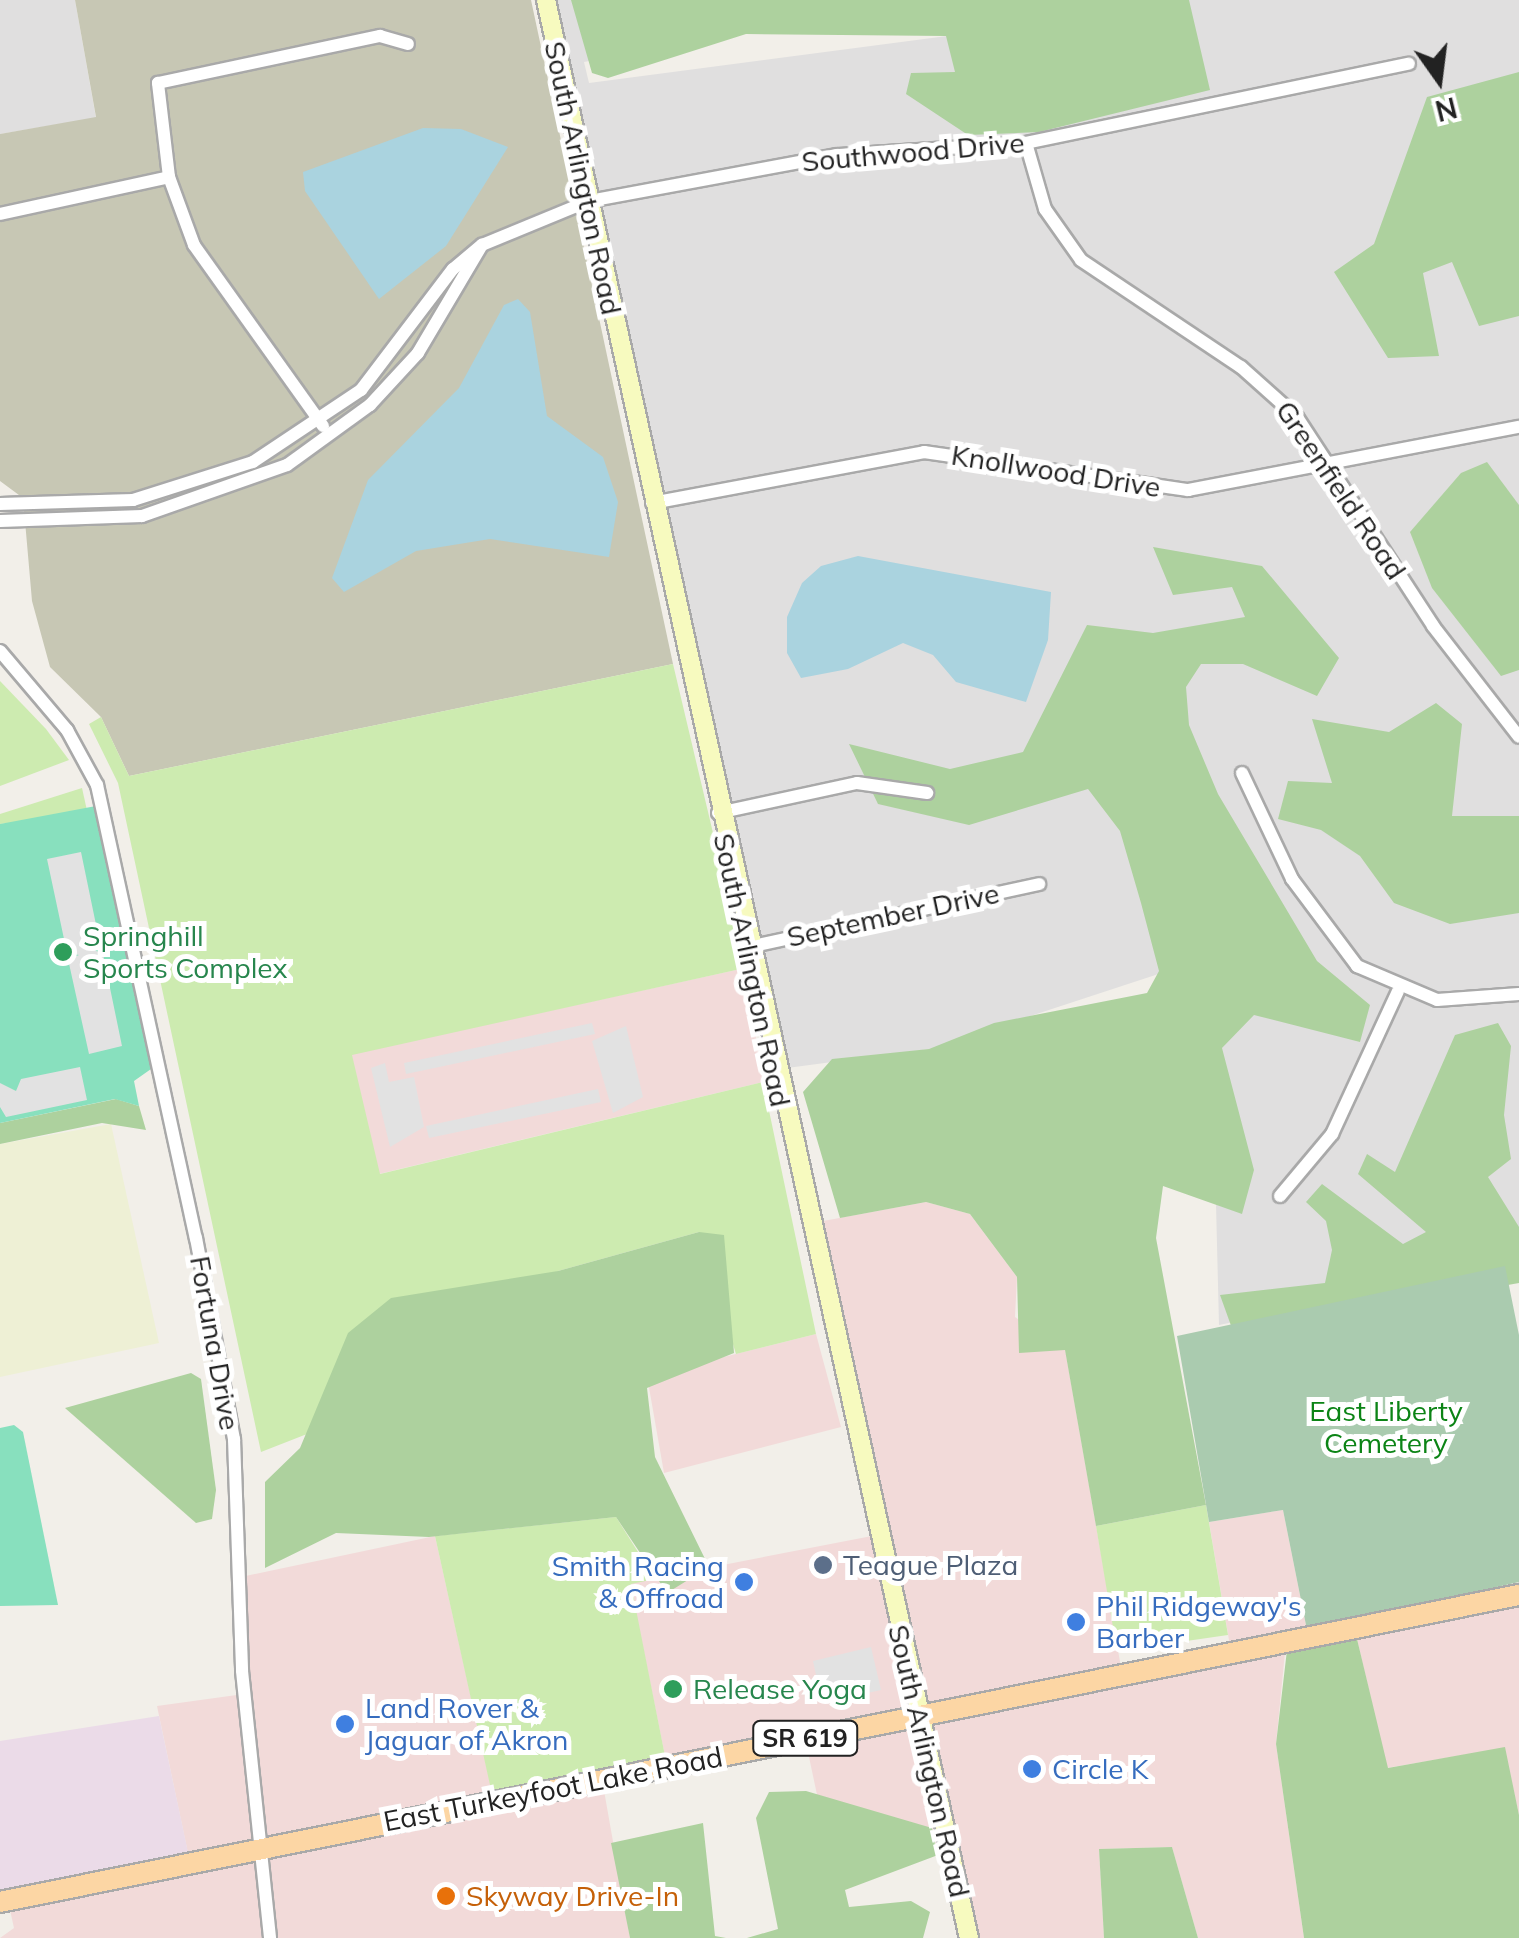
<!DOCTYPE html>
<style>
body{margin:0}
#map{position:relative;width:1519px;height:1938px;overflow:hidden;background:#f2efe9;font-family:Mulish,sans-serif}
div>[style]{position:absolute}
.residential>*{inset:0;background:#e0dfdf}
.commercial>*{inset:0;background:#f2dad9}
.industrial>*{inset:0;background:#ebdbe8}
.construction>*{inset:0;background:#c7c7b4}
.farmland>*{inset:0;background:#eef0d5}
.grass>*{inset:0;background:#cdebb0}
.forest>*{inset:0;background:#add19e}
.cemetery>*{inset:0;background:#aacbaf}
.pitch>*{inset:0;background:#88e0be}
.parking>*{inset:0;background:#e2e2e2}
.water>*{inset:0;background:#aad3df}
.roads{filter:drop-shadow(2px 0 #a9a9a9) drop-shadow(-2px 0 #a9a9a9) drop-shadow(0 2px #a9a9a9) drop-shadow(0 -2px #a9a9a9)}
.street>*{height:12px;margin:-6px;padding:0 6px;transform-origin:6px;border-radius:6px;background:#fff}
.secondary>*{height:18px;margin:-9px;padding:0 9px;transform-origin:9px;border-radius:9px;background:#f7fabf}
.primary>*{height:20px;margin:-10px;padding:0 10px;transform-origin:10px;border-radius:10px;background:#fcd6a4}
.dots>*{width:28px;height:28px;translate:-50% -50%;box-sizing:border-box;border:5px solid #fff;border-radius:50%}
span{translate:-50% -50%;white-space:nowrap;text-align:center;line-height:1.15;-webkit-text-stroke:10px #fff;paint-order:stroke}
.shield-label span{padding:2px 8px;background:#fff;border:2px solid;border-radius:8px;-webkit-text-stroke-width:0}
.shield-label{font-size:25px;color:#222;font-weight:700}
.street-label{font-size:28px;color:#222}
.leisure-label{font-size:28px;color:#27864d}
.left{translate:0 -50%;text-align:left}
.park-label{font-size:28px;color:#0c8416}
.service-label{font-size:28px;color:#4e5e75}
.shop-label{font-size:28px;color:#366cbe}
.right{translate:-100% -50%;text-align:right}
.food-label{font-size:28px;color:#c56008}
.north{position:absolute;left:1389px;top:30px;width:100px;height:100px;-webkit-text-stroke:8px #fff;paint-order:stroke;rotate:166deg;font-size:28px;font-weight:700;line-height:40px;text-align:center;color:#222}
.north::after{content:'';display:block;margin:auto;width:35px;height:45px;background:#222;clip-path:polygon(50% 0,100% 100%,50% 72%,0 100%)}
</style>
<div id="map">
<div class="residential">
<i style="clip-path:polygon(0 0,75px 0,96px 118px,0 134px)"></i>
<i style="clip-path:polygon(557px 0,907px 0,584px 62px,589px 83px,947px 36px,1071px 0,1519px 0,1519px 1264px,1219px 1325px,1216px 1204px,1242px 1213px,1192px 963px,930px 1049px,787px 1068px)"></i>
</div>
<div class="commercial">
<i style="clip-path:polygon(745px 968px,763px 1082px,379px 1174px,351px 1054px)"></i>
<i style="clip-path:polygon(926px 1202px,970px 1214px,1017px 1277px,1015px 1317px,1065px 1349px,1122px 1673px,1286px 1642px,1276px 1744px,1304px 1938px,1198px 1938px,1172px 1847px,1099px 1849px,1104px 1938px,969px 1938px,948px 1846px,831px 1861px,805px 1738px,667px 1766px,630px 1583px,877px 1535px,807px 1224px)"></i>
<i style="clip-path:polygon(816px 1334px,841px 1427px,664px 1473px,647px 1376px)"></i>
<i style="clip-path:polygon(1283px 1510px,1307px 1630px,1230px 1646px,1209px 1522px)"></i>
<i style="clip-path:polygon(435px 1536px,494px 1800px,602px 1779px,630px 1938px,0 1938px,14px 1928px,8px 1901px,190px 1863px,157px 1706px,244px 1694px,236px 1578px)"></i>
<i style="clip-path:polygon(1519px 1607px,1519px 1815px,1504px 1748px,1387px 1768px,1357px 1639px)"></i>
</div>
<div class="industrial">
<i style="clip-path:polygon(159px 1716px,189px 1857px,0 1896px,0 1741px)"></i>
</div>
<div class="construction">
<i style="clip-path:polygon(75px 0,531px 0,673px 664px,129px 776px,101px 717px,50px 667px,32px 601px,23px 498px,0 481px,0 134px,96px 117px)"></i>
</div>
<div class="farmland">
<i style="clip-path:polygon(111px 1124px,159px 1343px,0 1377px,0 1144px)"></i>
</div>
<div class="grass">
<i style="clip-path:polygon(673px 664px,745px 968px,352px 1055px,380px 1174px,763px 1082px,816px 1334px,736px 1354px,699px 1232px,558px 1271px,326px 1391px,307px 1434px,261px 1452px,118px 783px,89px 724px,101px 717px,129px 776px)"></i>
<i style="clip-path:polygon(0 681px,46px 729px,69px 760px,0 786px)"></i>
<i style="clip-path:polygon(82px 788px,88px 815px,0 824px,0 814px)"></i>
<i style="clip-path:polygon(1206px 1505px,1228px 1635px,1117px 1651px,1096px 1526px)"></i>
<i style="clip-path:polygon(616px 1517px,655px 1579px,631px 1584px,665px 1756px,492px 1794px,435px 1536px)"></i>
</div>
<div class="forest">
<i style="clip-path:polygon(571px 0,1189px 0,1210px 90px,1039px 132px,968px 135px,906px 94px,911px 73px,955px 72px,946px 36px,746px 34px,608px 78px,592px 73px)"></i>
<i style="clip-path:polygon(1519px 72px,1519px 316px,1479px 326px,1452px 262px,1423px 273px,1439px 356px,1388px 358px,1334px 272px,1374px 244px,1427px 97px)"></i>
<i style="clip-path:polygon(1487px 462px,1519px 505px,1519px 670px,1501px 676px,1432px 588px,1410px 532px,1461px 473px)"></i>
<i style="clip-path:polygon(1153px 547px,1262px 566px,1339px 658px,1317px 696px,1243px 664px,1201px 664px,1186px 687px,1189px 725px,1218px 794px,1317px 961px,1370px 1005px,1360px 1042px,1254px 1015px,1222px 1048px,1254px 1170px,1242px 1214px,1163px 1186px,1156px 1238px,1206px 1505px,1096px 1526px,1065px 1350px,1019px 1353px,1017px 1277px,970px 1214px,926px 1202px,840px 1218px,803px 1092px,832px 1059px,929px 1049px,994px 1023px,1147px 993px,1159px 971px,1141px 903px,1120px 831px,1088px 789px,969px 825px,878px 804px,849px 744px,950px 769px,1023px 752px,1087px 625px,1153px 633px,1245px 617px,1232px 587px,1173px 595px)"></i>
<i style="clip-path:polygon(1436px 703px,1462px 724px,1452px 816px,1519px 816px,1519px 913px,1450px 924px,1394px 903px,1360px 856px,1321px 830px,1278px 819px,1288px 781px,1332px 783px,1312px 719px,1389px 732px)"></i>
<i style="clip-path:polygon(1498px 1023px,1511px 1046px,1504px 1115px,1511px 1159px,1488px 1177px,1519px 1227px,1519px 1283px,1234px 1334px,1220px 1295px,1325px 1283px,1332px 1250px,1326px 1221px,1306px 1202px,1322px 1184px,1403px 1244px,1426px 1232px,1358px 1174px,1367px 1154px,1395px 1172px,1455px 1035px)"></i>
<i style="clip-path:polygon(116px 1099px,139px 1106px,146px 1130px,102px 1123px,0 1144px,0 1123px)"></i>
<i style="clip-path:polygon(699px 1232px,724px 1235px,734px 1353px,647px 1388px,655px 1457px,709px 1567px,667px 1593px,616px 1517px,429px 1537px,336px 1533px,265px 1568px,265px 1482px,300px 1448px,348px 1333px,391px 1298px,558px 1271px)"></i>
<i style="clip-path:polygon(191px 1373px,201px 1379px,216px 1490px,212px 1519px,196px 1523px,65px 1408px)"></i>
<i style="clip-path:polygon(1357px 1639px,1388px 1768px,1505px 1747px,1519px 1815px,1519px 1938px,1304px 1938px,1276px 1744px,1287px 1650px)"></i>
<i style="clip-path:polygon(806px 1791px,932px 1828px,938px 1855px,845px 1890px,849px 1907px,911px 1901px,930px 1912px,923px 1938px,747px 1938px,778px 1929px,756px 1818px,769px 1792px)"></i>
<i style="clip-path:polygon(703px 1823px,715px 1936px,726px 1938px,630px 1938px,611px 1843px)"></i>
<i style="clip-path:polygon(1172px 1847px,1198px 1938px,1104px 1938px,1099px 1849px)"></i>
</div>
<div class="cemetery">
<i style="clip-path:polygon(1505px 1266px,1519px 1335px,1519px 1582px,1307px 1630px,1283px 1510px,1209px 1522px,1177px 1336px)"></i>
</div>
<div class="pitch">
<i style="clip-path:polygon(96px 806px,151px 1069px,134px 1081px,139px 1106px,115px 1099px,0 1123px,0 824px)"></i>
<i style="clip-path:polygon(14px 1425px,23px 1432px,58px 1605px,0 1606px,0 1428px)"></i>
</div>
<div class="parking">
<i style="clip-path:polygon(81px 852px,100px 944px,90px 948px,103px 954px,122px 1046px,89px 1054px,68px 959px,79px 955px,67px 953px,47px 859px)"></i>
<i style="clip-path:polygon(592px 1023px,595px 1034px,406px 1074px,404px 1063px)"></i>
<i style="clip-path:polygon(626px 1026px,643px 1097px,613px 1113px,592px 1041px)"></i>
<i style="clip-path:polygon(385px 1063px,389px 1082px,414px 1077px,424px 1127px,390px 1147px,371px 1068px)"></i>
<i style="clip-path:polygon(80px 1067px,87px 1100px,6px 1117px,0 1107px,0 1083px,16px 1091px,21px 1079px)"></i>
<i style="clip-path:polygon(598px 1089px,601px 1102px,429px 1138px,426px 1126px)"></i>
<i style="clip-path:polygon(871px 1647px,881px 1690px,822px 1703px,813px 1661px)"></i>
</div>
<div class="water">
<i style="clip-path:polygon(423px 128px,461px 129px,508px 147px,446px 246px,379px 299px,305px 191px,303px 172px)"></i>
<i style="clip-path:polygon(518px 299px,530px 312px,547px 416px,603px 457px,618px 502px,609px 557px,490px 539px,416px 551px,344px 592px,332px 578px,368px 480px,459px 388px,504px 305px)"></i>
<i style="clip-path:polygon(858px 556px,1051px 592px,1048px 640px,1026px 702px,956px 682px,933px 655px,903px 643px,848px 669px,801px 678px,787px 653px,787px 617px,802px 583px,821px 566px)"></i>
</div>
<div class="roads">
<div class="street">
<i style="left:1026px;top:143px;width:69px;rotate:73.9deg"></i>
<i style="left:1045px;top:209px;width:62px;rotate:54.8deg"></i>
<i style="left:1081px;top:260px;width:192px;rotate:33.8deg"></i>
<i style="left:1241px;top:367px;width:75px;rotate:41.8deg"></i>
<i style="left:1297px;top:417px;width:249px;rotate:56.9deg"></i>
<i style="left:1433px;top:626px;width:140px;rotate:52.2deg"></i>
<i style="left:0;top:214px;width:173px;rotate:-12.3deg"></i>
<i style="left:482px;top:245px;width:116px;rotate:-22.4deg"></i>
<i style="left:589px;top:201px;width:252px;rotate:-10.5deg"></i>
<i style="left:837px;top:155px;width:189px;rotate:-3.6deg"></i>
<i style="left:1026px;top:143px;width:391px;rotate:-11.7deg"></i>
<i style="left:323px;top:426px;width:222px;rotate:-125.5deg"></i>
<i style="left:194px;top:245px;width:72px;rotate:-110.2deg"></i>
<i style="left:169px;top:177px;width:95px;rotate:-96.7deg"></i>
<i style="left:158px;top:83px;width:227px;rotate:-12deg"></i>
<i style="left:380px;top:36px;width:29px;rotate:16deg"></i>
<i style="left:652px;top:503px;width:277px;rotate:-10.6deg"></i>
<i style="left:924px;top:452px;width:267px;rotate:8.2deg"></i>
<i style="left:1188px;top:490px;width:337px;rotate:-10.8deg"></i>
<i style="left:0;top:504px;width:133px;rotate:-1.7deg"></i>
<i style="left:133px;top:500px;width:126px;rotate:-17.6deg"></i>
<i style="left:253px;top:462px;width:130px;rotate:-33.7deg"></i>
<i style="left:361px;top:390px;width:152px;rotate:-52.8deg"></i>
<i style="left:453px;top:269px;width:38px;rotate:-40deg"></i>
<i style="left:482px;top:245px;width:126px;rotate:120.7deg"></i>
<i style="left:418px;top:353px;width:71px;rotate:132.7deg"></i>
<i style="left:370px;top:405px;width:102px;rotate:144.1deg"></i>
<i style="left:287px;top:465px;width:154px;rotate:160.6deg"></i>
<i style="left:142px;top:516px;width:142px;rotate:178deg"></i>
<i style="left:0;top:651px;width:104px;rotate:49.7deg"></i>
<i style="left:67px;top:730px;width:63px;rotate:61.4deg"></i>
<i style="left:97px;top:785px;width:464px;rotate:77.7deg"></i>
<i style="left:196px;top:1238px;width:205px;rotate:79.3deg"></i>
<i style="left:234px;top:1439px;width:232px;rotate:88deg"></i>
<i style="left:242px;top:1671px;width:268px;rotate:84deg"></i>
<i style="left:1242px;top:773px;width:117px;rotate:64.7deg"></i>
<i style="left:1292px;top:879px;width:109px;rotate:53.2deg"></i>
<i style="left:1357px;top:966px;width:87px;rotate:23deg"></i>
<i style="left:1437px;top:1000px;width:82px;rotate:-4.2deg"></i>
<i style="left:718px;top:813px;width:142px;rotate:-12.2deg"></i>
<i style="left:857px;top:783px;width:71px;rotate:8.1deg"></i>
<i style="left:748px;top:947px;width:298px;rotate:-12.2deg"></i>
<i style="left:1280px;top:1196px;width:81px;rotate:-50deg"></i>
<i style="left:1332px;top:1134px;width:157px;rotate:-65.2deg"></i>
</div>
<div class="secondary">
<i style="left:546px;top:0;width:1984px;rotate:77.69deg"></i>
</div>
<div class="primary">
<i style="left:0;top:1902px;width:1550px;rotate:-11.43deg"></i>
</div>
</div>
<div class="dots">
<i style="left:63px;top:952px;background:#2e9e5b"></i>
<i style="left:823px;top:1565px;background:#5c6f8a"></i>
<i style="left:744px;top:1582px;background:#3f7fe0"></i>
<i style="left:1076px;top:1622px;background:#3f7fe0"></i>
<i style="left:673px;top:1689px;background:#2e9e5b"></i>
<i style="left:345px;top:1724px;background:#3f7fe0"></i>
<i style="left:1032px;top:1769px;background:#3f7fe0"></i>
<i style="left:446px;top:1896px;background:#e8710a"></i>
</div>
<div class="shield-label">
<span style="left:805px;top:1738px">SR 619</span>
</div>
<div class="street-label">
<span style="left:913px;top:152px;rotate:-5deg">Southwood Drive</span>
<span style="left:583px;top:178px;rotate:78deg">South Arlington Road</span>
<span style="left:1056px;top:471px;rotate:9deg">Knollwood Drive</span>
<span style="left:1341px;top:490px;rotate:56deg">Greenfield Road</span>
<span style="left:893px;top:915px;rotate:-12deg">September Drive</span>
<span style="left:752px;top:970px;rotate:78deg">South Arlington Road</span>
<span style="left:215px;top:1343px;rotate:80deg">Fortuna Drive</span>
<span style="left:929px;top:1761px;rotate:77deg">South Arlington Road</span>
<span style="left:553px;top:1789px;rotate:-11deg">East Turkeyfoot Lake Road</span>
</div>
<div class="leisure-label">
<span class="left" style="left:83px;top:952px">Springhill<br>Sports Complex</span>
<span class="left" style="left:693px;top:1689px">Release Yoga</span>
</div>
<div class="park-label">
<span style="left:1386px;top:1427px">East Liberty<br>Cemetery</span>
</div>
<div class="service-label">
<span class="left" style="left:843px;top:1565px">Teague Plaza</span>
</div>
<div class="shop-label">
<span class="right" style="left:724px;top:1582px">Smith Racing<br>&amp; Offroad</span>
<span class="left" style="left:1096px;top:1622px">Phil Ridgeway's<br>Barber</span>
<span class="left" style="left:365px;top:1724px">Land Rover &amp;<br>Jaguar of Akron</span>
<span class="left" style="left:1052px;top:1769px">Circle K</span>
</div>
<div class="food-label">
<span class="left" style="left:466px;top:1896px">Skyway Drive-In</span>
</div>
<div class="north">N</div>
</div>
